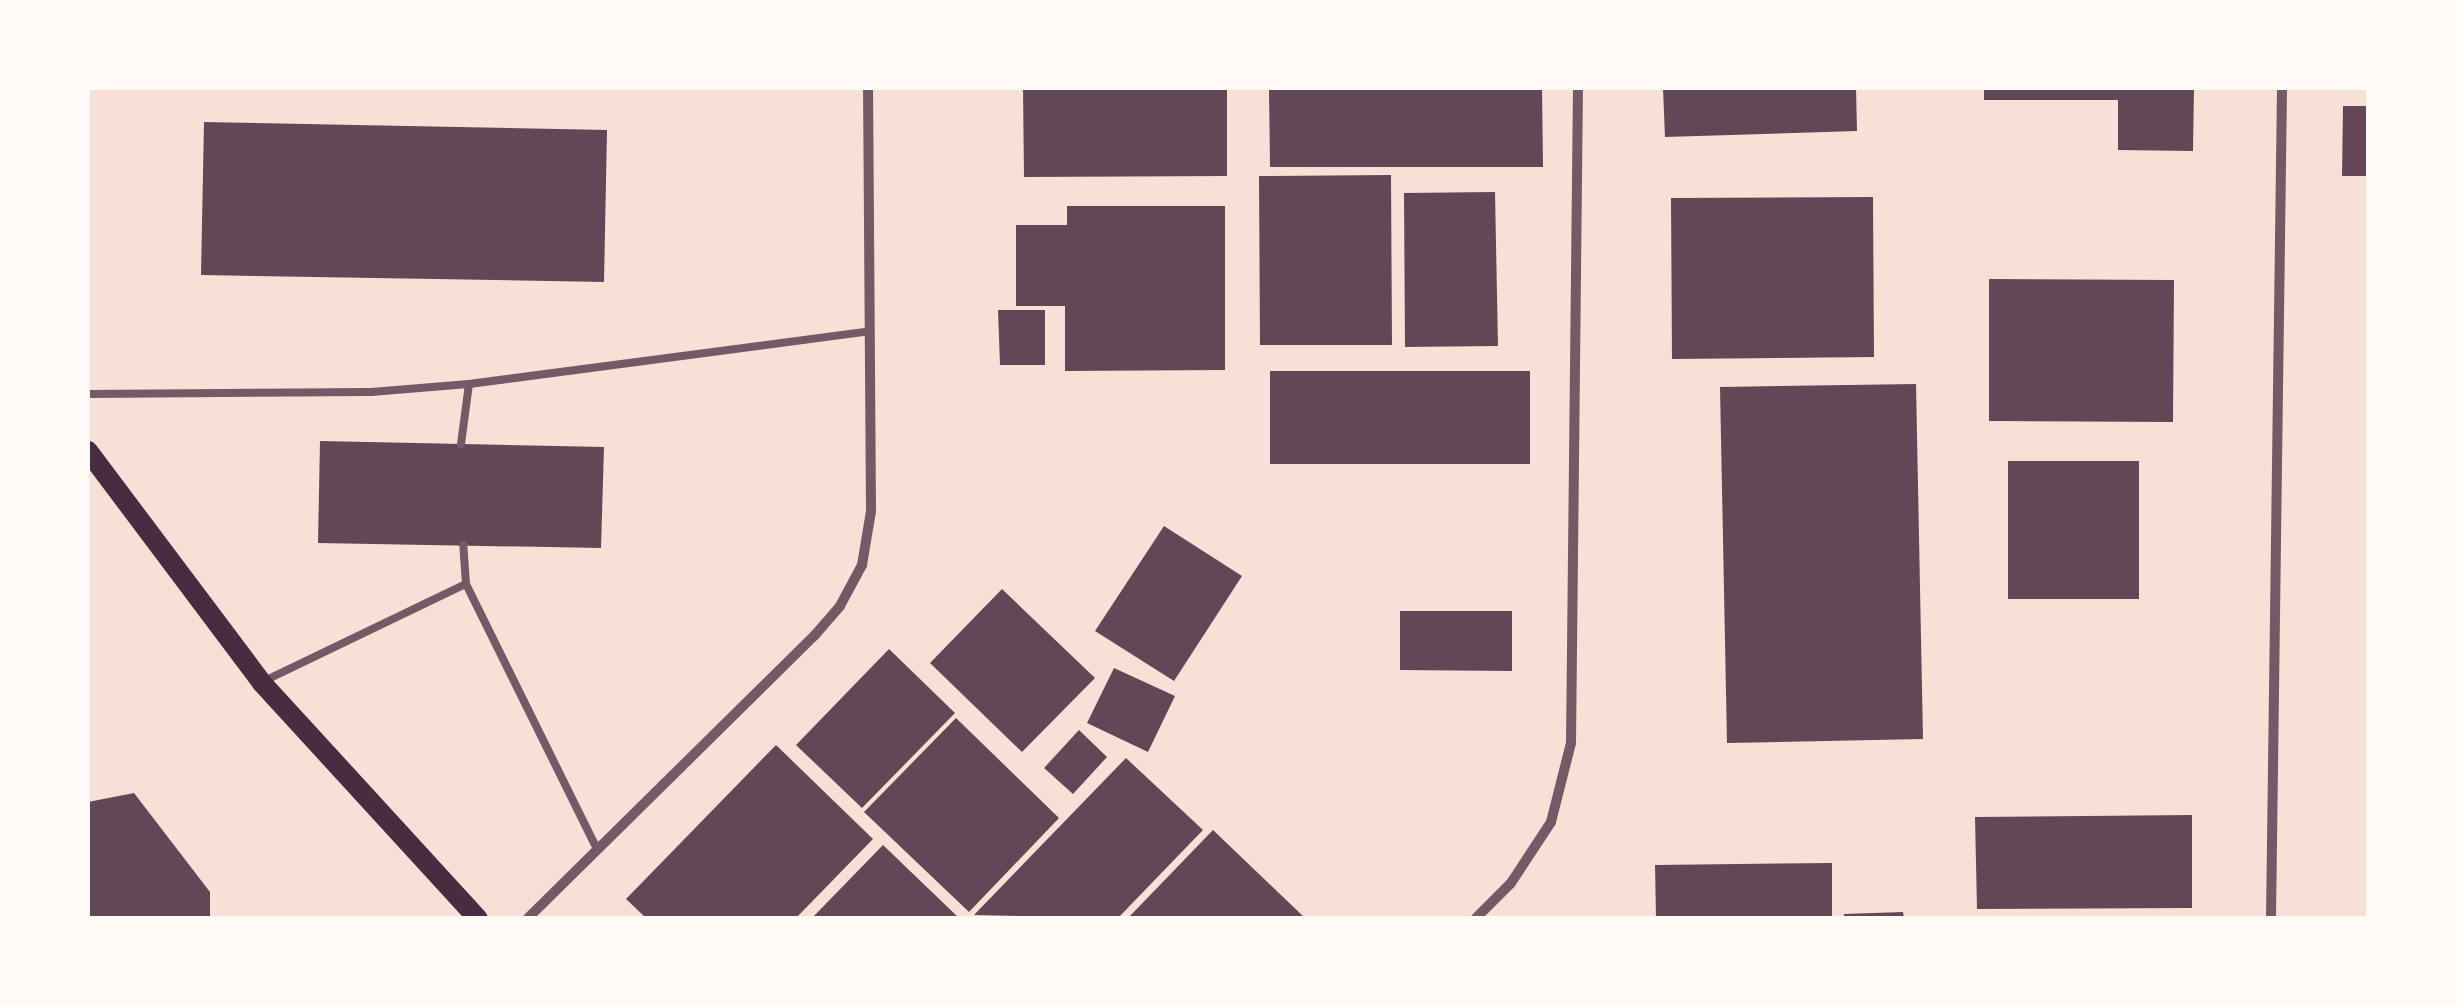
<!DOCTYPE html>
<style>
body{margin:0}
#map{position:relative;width:2456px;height:1006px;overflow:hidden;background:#f7e1d7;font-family:"PT Sans",sans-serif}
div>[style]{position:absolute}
.building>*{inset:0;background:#644757}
.service>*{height:8px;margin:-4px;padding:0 4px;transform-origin:4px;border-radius:4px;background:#755966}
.minor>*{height:10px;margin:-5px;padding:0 5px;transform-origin:5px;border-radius:5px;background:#755966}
.secondary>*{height:20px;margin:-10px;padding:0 10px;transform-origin:10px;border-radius:10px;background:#4a2c40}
span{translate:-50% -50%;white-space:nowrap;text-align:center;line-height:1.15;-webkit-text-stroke:8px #fffaf5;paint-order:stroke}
.frame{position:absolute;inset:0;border:90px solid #fffaf5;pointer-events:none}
</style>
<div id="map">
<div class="building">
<i style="clip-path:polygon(1023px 88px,1227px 88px,1227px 176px,1024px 177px)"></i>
<i style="clip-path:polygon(1269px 88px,1542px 88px,1543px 167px,1270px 167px)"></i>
<i style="clip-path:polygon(1663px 88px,1856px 88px,1857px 131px,1665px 137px)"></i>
<i style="clip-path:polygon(1984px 88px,2194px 88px,2193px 151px,2118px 150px,2118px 100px,1984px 100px)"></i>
<i style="clip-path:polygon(2343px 106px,2368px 106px,2368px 176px,2342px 176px)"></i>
<i style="clip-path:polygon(204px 122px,607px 130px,604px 282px,201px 275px)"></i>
<i style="clip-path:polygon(1391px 175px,1392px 345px,1260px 345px,1259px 176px)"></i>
<i style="clip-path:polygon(1495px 192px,1498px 346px,1405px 347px,1404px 193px)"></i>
<i style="clip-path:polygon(1873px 197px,1874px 357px,1672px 359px,1671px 198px)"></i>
<i style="clip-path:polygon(1067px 206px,1225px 206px,1225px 370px,1065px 371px,1065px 306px,1016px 306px,1016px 225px,1067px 225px)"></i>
<i style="clip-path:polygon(1989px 279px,2174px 280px,2173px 422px,1989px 421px)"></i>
<i style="clip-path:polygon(998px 310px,1045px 310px,1045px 365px,1000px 365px)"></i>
<i style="clip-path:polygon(1270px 371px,1530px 371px,1530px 464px,1270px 464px)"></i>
<i style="clip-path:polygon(1916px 384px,1923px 739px,1727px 743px,1720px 387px)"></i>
<i style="clip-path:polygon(320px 441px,604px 447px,601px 548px,318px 543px)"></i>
<i style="clip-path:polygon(2008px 461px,2139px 461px,2139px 599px,2008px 599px)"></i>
<i style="clip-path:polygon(1164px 526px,1242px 576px,1174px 681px,1095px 631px)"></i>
<i style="clip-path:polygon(1002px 589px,1095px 678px,1022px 752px,930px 663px)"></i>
<i style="clip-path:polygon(1400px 611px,1512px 611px,1512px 671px,1400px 670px)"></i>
<i style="clip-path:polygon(889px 649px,955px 713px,862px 808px,796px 745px)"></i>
<i style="clip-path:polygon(1114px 668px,1175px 696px,1148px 752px,1087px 723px)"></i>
<i style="clip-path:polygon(956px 718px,1059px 818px,969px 912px,864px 812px)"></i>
<i style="clip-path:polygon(1079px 730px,1107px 757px,1073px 794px,1044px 768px)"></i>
<i style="clip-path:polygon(776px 745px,873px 839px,796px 918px,646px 918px,626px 899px)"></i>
<i style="clip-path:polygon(1126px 758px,1203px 830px,1118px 918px,974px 915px)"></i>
<i style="clip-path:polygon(134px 793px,210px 892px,210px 918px,88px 918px,88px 802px)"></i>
<i style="clip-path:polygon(2192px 815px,2192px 908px,1977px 909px,1975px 817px)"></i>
<i style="clip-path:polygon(1213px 830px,1305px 918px,1128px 918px)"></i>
<i style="clip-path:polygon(883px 845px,959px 918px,812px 918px)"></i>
<i style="clip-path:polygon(1832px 863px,1832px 918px,1656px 918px,1655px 865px)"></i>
<i style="clip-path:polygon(1903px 912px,1904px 918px,1844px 918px,1844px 914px)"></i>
</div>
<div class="service">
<i style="left:469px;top:384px;width:403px;rotate:-7.5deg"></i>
<i style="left:88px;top:394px;width:283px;rotate:-0.4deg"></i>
<i style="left:371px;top:392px;width:98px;rotate:-4.7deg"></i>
<i style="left:469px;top:384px;width:61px;rotate:97.6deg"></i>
<i style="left:466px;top:584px;width:291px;rotate:63.7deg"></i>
<i style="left:262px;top:682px;width:226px;rotate:-25.7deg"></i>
<i style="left:466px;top:584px;width:39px;rotate:-94deg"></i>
</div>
<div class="minor">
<i style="left:528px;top:918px;width:403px;rotate:-44.6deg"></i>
<i style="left:815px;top:635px;width:38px;rotate:-49deg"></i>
<i style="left:840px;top:606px;width:47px;rotate:-61.8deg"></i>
<i style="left:862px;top:565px;width:55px;rotate:-80.5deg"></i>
<i style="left:871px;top:511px;width:423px;rotate:-90.4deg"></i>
<i style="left:1476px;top:918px;width:49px;rotate:-45deg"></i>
<i style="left:1511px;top:883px;width:73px;rotate:-56.7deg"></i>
<i style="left:1551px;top:822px;width:81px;rotate:-75.8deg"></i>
<i style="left:1571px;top:743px;width:655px;rotate:-89.39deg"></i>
<i style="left:2271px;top:918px;width:830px;rotate:-89.24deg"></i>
</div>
<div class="secondary">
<i style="left:88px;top:451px;width:290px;rotate:53.1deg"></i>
<i style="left:262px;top:683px;width:319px;rotate:47.5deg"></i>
</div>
<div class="frame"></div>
</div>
